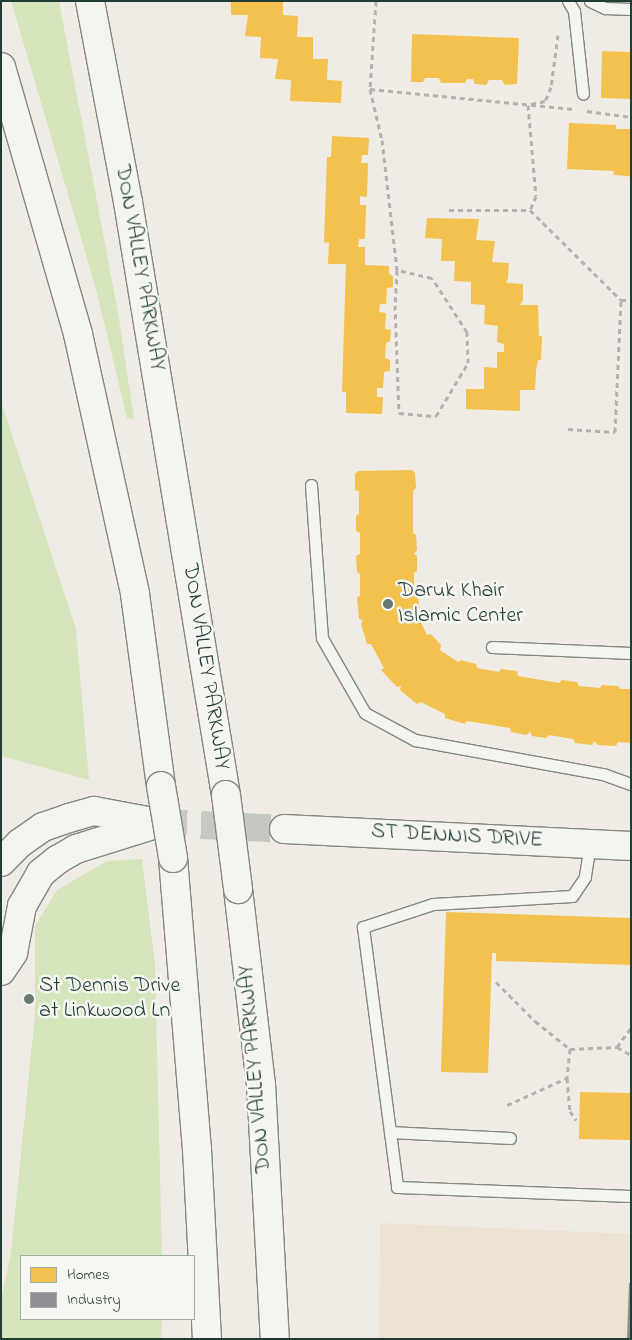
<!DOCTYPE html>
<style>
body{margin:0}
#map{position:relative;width:632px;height:1340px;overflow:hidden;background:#f0ece5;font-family:"Indie Flower",sans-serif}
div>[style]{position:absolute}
.built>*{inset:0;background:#ede3d5}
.green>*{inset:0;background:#d4e5bb}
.homes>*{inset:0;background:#f2c14e}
.industry>*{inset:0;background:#8d8d92}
.tertiary-tunnel>*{height:28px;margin-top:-14px;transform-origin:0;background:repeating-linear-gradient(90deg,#c6c9c2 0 28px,transparent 0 42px)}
.path>*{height:3px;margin-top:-1.5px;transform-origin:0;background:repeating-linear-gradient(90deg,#afb2af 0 5px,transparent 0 9px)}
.roads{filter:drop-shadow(1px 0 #838681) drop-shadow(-1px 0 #838681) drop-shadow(0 1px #838681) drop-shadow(0 -1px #838681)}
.service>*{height:11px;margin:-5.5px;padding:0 5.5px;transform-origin:5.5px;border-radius:5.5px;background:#f4f4f1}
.tertiary>*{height:28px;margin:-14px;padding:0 14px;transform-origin:14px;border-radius:14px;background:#f4f4f1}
.motorway>*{height:28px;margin:-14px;padding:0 14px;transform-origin:14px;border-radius:14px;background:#f4f4f1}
.bridges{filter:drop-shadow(1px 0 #838681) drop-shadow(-1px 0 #838681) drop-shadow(0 1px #838681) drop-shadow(0 -1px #838681)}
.motorway-bridge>*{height:28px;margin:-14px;padding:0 14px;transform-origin:14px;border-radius:14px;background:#f4f4f1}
.dots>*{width:14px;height:14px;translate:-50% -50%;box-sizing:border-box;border:2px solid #f6f6f2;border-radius:50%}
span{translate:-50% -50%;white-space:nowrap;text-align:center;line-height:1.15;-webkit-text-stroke:5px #f6f6f2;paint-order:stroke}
.street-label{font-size:22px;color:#1f3d34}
.poi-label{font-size:22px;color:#1f3d34}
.left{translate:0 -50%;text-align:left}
.frame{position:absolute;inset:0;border:2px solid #1f3d34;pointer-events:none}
.legend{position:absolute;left:20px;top:1255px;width:175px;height:65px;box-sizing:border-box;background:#f6f6f2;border:1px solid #a0aca6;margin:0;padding:6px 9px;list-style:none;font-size:15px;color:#1f3d34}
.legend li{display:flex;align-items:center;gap:10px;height:25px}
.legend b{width:25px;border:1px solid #a0aca6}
</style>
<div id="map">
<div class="built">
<i style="clip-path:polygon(380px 1223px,631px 1234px,631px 1339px,379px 1339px)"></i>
</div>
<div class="green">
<i style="clip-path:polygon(11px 1px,59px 1px,118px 312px,134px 419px,127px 418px,96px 289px)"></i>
<i style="clip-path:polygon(1px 401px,76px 629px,89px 780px,1px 756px)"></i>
<i style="clip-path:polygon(142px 859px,155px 964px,162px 1256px,21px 1256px,21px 1319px,162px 1319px,161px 1339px,1px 1339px,1px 1300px,11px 1253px,35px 1014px,35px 926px,57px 890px,107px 861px)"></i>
</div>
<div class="homes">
<i style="clip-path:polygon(231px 1px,283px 1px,283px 15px,298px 16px,297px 37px,313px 37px,313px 59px,328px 59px,327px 80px,342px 81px,341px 103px,290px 101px,291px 80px,275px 79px,278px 59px,260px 58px,261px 37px,245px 36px,248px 15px,231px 15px)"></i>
<i style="clip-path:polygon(412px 34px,519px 38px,517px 84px,505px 85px,502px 80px,489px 80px,486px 85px,475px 84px,473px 79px,467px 79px,465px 83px,441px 83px,439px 78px,425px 78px,423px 82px,411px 82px)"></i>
<i style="clip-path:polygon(602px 51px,631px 52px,631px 99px,601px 98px)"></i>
<i style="clip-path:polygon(569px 123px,616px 125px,616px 129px,631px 129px,631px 180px,629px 176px,613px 175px,614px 171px,567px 169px)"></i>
<i style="clip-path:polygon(332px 136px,369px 138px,368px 155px,362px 155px,361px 163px,368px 163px,367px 197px,360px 196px,360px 205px,366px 205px,365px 239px,359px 239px,358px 247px,365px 247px,365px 265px,389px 266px,389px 274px,393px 276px,393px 287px,387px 288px,386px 304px,380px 304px,379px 312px,386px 313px,385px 329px,391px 330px,390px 341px,386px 343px,385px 358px,390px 360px,390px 371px,384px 372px,383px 388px,377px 388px,377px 397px,383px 397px,382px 414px,346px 413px,346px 392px,342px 392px,346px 264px,328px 264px,329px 243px,324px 242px,327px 157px,331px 157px)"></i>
<i style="clip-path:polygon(427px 218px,479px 219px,476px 240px,495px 241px,492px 262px,509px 263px,508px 279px,506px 283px,523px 284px,523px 300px,520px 305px,538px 305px,539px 336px,542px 336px,541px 360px,538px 360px,536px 371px,535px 390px,520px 390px,520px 411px,466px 409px,466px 389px,484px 389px,484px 367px,497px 368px,497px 352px,504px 352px,504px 344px,497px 342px,498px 326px,484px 324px,485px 305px,471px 304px,471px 282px,454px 281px,455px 261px,441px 261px,442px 239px,425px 238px)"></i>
<i style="clip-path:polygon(412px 470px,415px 473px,416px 488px,413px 491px,413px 533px,416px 535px,417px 550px,414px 554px,417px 556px,417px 571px,414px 573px,414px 595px,418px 597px,420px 611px,417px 614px,427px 635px,431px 634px,441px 645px,440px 650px,458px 662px,461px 660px,476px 664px,477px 668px,499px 672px,501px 669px,517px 671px,518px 676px,559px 683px,562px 680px,577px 682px,579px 686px,600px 688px,602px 685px,618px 686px,620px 689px,631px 689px,631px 743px,618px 742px,616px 746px,598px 745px,594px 741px,592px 745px,575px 743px,573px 739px,549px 735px,546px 738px,532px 736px,530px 732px,526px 735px,511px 732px,510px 728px,467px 721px,465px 724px,445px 718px,445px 714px,421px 702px,417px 704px,400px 690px,401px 686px,397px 687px,381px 670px,384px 668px,371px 644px,367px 644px,361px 624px,363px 620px,359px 619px,357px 597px,360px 596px,360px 574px,357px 572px,356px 556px,360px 554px,360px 533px,356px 531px,356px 516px,359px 514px,359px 491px,355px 490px,355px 474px,358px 471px)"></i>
<i style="clip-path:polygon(446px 912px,631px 918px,631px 965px,496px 961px,496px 953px,492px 953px,488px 1073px,441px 1072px)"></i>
<i style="clip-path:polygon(580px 1092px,631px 1093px,631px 1140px,579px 1139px)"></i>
</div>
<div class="industry">
<i style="clip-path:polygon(629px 1283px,631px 1283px,631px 1339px,627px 1339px)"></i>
</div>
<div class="tertiary-tunnel">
<i style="left:159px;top:823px;width:125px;rotate:2.7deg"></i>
</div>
<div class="path">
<i style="left:376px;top:1px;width:88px;rotate:93.9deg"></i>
<i style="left:370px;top:89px;width:204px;rotate:5.6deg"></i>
<i style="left:558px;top:35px;width:52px;rotate:97.7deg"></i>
<i style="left:551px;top:87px;width:15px;rotate:113deg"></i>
<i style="left:545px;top:101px;width:17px;rotate:167deg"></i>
<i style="left:528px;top:105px;width:91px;rotate:85deg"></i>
<i style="left:536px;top:196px;width:15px;rotate:113deg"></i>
<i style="left:530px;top:210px;width:128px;rotate:44.7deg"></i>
<i style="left:370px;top:89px;width:52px;rotate:76.8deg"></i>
<i style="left:382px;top:140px;width:131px;rotate:83.4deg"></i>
<i style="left:397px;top:270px;width:35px;rotate:93deg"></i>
<i style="left:395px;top:305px;width:108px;rotate:87.9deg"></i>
<i style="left:399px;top:413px;width:37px;rotate:5deg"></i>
<i style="left:436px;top:416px;width:62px;rotate:-58.9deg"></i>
<i style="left:468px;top:363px;width:31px;rotate:-92deg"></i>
<i style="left:467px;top:332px;width:64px;rotate:-122.9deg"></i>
<i style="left:432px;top:278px;width:36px;rotate:-167deg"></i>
<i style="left:587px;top:111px;width:44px;rotate:7.8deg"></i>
<i style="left:449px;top:210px;width:81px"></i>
<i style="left:568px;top:429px;width:47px;rotate:3.7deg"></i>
<i style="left:615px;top:432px;width:132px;rotate:-87.4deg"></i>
<i style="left:621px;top:300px;width:10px"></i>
<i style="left:496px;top:982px;width:55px;rotate:45deg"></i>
<i style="left:535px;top:1021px;width:45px;rotate:38.7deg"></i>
<i style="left:570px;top:1049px;width:47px;rotate:-2.4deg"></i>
<i style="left:617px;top:1047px;width:24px;rotate:-54deg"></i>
<i style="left:617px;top:1047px;width:16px;rotate:30deg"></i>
<i style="left:570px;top:1049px;width:29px;rotate:96deg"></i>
<i style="left:567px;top:1078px;width:33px;rotate:85deg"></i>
<i style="left:570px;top:1111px;width:11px;rotate:56deg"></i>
<i style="left:507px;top:1105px;width:66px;rotate:-24.2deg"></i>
</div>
<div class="roads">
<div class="service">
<i style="left:568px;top:1px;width:12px;rotate:59deg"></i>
<i style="left:574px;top:11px;width:83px;rotate:83.8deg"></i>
<i style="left:590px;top:1px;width:17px;rotate:25deg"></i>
<i style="left:605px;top:8px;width:26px;rotate:2deg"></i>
<i style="left:311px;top:485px;width:153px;rotate:85.9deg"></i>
<i style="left:322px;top:638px;width:86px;rotate:60.2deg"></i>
<i style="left:365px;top:713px;width:57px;rotate:28.4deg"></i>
<i style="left:415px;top:740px;width:191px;rotate:10.3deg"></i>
<i style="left:603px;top:774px;width:30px;rotate:20deg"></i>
<i style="left:492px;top:647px;width:139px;rotate:2.5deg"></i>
<i style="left:590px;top:844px;width:33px;rotate:99deg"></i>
<i style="left:585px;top:877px;width:23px;rotate:124deg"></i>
<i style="left:572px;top:896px;width:139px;rotate:176.7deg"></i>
<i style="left:433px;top:904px;width:74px;rotate:161.8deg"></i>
<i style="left:363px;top:927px;width:262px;rotate:82.5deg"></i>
<i style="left:397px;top:1187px;width:234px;rotate:2.2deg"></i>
<i style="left:390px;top:1132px;width:120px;rotate:2.9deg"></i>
</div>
<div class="tertiary">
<i style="left:284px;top:829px;width:347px;rotate:2.8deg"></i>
<i style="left:1px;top:862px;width:27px;rotate:-45deg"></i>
<i style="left:20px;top:843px;width:28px;rotate:-35deg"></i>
<i style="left:43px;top:827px;width:28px;rotate:-19deg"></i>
<i style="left:69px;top:818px;width:26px;rotate:-16deg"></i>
<i style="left:94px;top:811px;width:60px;rotate:10.6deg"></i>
<i style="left:1px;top:971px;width:22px;rotate:-56deg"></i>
<i style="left:13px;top:953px;width:48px;rotate:-79.2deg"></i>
<i style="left:22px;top:906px;width:38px;rotate:-60deg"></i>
<i style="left:41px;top:873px;width:21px;rotate:-39deg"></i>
<i style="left:57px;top:860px;width:22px;rotate:-30deg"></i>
<i style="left:76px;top:849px;width:87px;rotate:-17.4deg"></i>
</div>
<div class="motorway">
<i style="left:90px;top:1px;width:205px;rotate:79.3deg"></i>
<i style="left:128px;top:202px;width:601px;rotate:80.62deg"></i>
<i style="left:1px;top:67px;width:278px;rotate:73.9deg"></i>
<i style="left:78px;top:334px;width:266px;rotate:77.6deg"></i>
<i style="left:135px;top:594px;width:194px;rotate:82.3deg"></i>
<i style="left:173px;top:858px;width:292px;rotate:85.3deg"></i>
<i style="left:197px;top:1149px;width:190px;rotate:87deg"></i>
<i style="left:238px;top:889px;width:196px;rotate:83.3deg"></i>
<i style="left:261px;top:1084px;width:255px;rotate:86.9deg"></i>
</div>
</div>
<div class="bridges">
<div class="motorway-bridge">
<i style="left:161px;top:786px;width:73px;rotate:80.5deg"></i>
<i style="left:226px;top:795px;width:95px;rotate:82.7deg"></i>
</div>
</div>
<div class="dots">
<i style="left:388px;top:604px;background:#687a72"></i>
<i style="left:29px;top:999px;background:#687a72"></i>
</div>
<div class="street-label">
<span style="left:139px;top:268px;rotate:80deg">DON VALLEY PARKWAY</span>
<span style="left:205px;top:667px;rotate:81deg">DON VALLEY PARKWAY</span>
<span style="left:457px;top:837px;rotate:3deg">ST DENNIS DRIVE</span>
<span style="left:256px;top:1069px;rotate:-95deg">DON VALLEY PARKWAY</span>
</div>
<div class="poi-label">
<span class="left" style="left:398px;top:604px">Daruk Khair<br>Islamic Center</span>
<span class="left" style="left:39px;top:999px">St Dennis Drive<br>at Linkwood Ln</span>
</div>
<div class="frame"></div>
<ul class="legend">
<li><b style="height:14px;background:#f2c14e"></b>Homes</li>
<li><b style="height:14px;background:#8d8d92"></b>Industry</li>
</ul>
</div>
